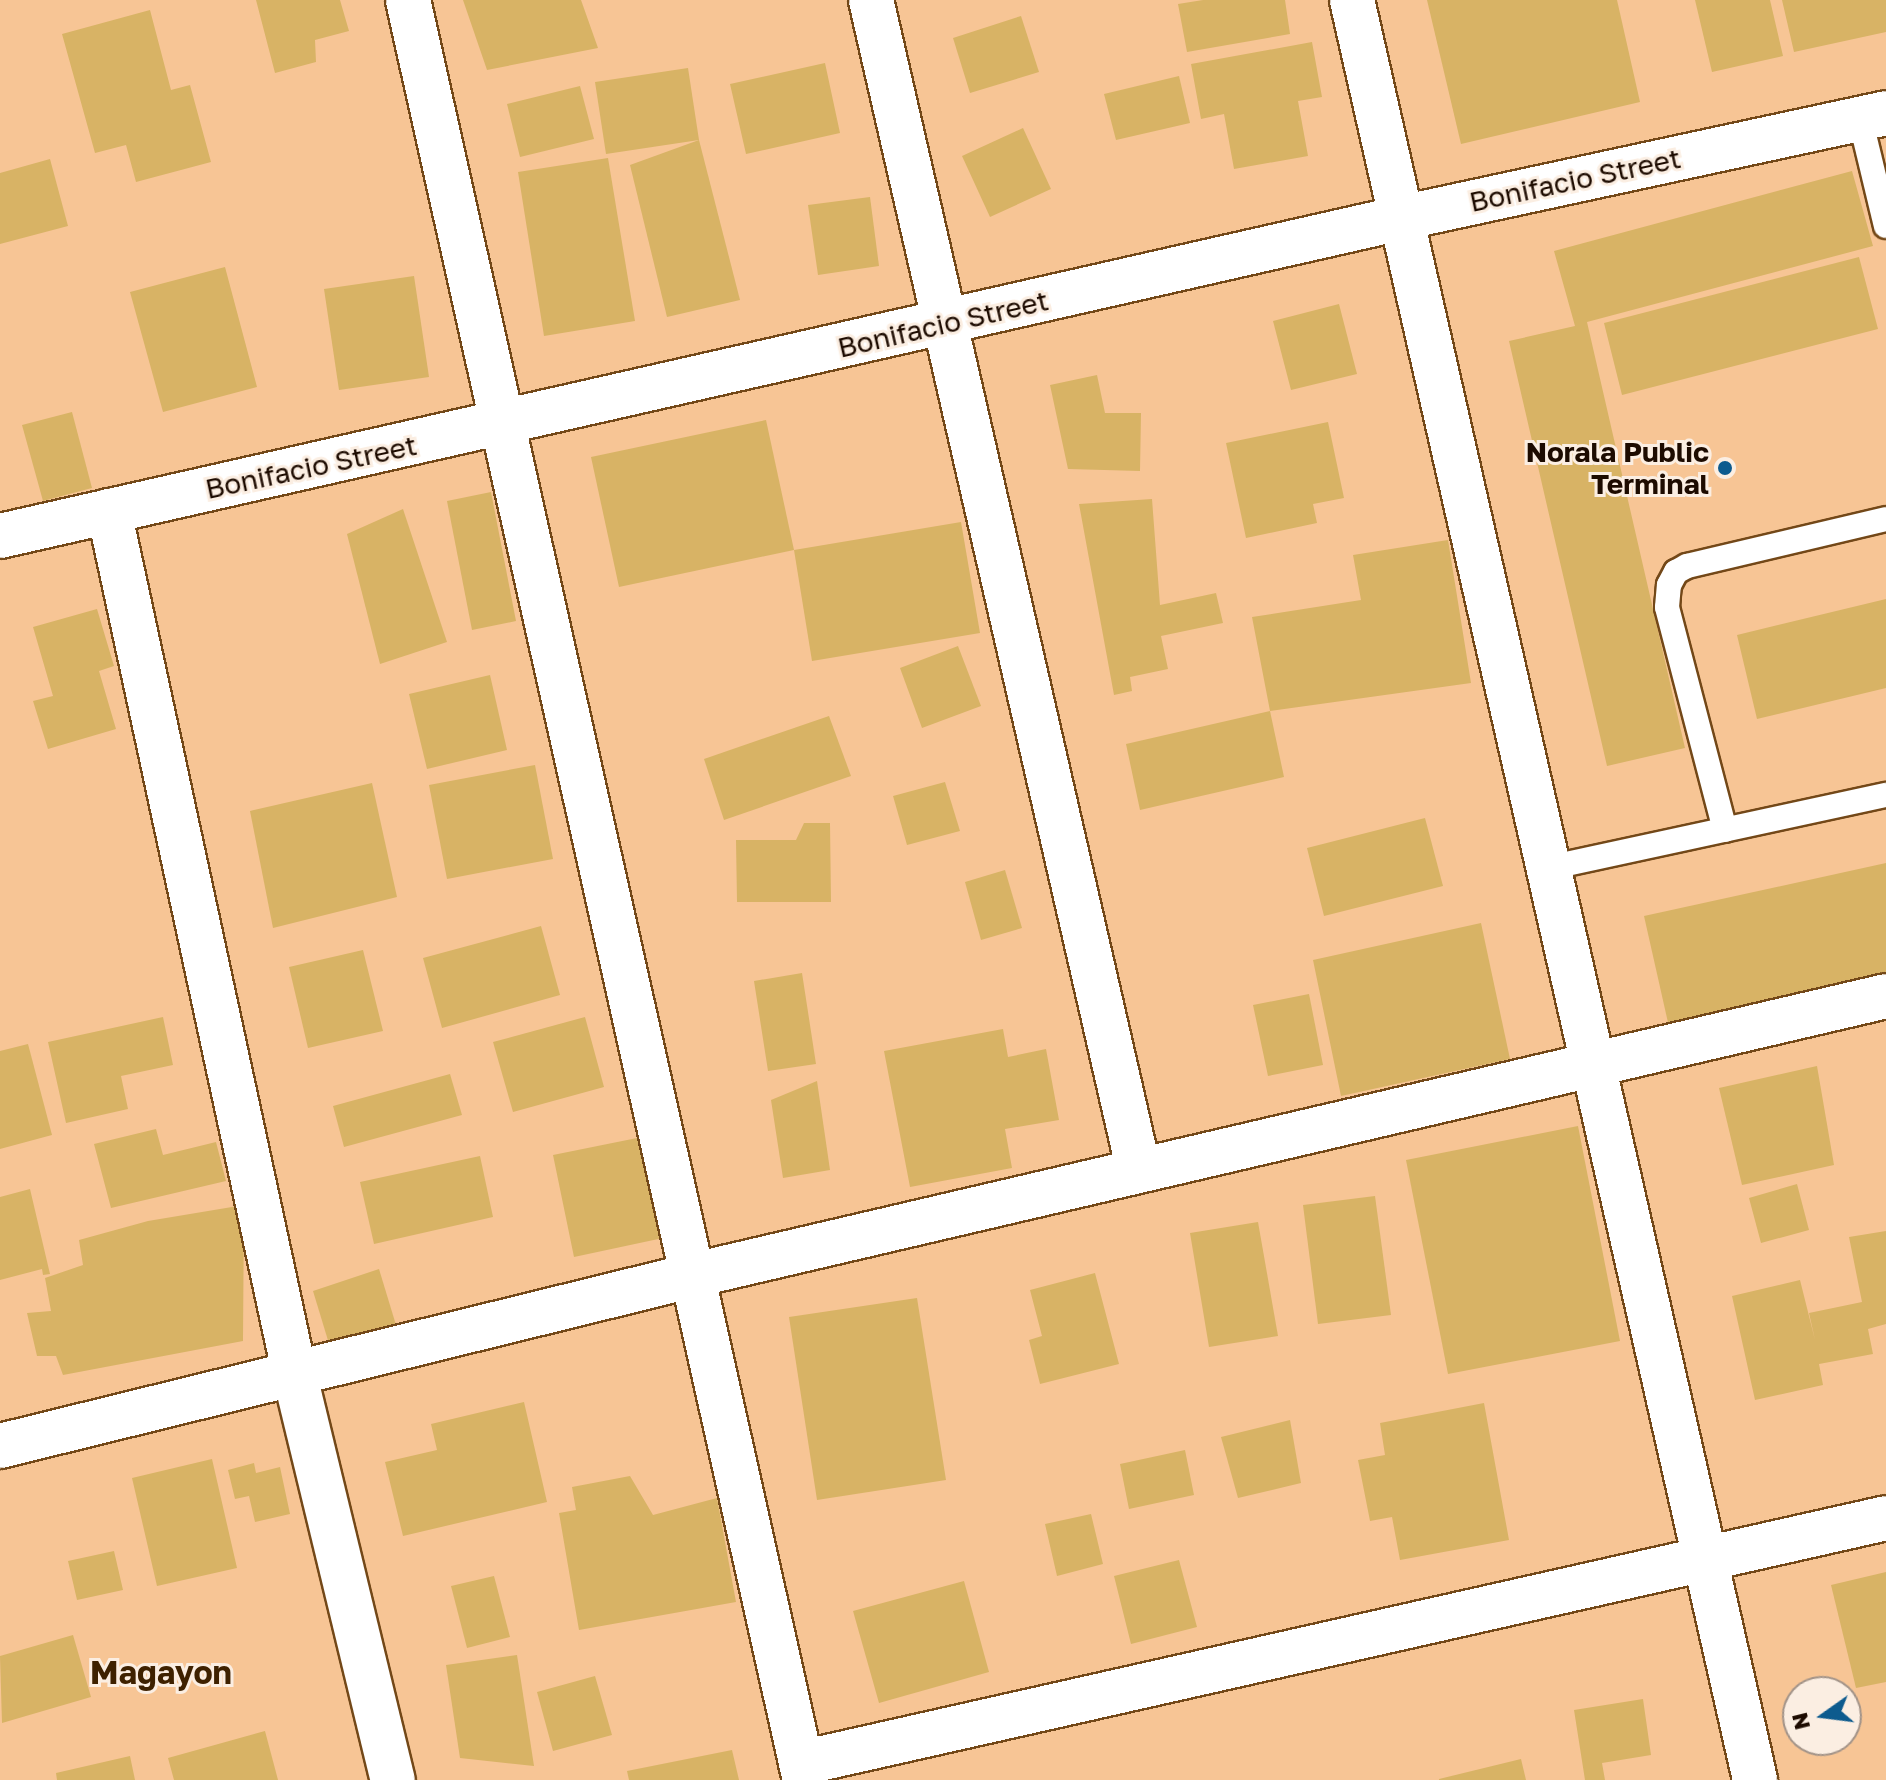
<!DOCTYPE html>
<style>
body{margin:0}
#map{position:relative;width:1886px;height:1780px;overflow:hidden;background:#f7c595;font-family:"Golos Text",sans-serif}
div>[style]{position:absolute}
.building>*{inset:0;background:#d8b365}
.roads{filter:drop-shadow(2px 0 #734818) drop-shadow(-2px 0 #734818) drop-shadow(0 2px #734818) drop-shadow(0 -2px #734818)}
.service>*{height:24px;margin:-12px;padding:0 12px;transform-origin:12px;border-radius:12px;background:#fff}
.minor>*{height:44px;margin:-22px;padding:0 22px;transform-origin:22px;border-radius:22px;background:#fff}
.tertiary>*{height:44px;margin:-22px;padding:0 22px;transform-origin:22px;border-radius:22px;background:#fff}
.dots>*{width:22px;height:22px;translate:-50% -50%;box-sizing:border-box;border:4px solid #fbeee2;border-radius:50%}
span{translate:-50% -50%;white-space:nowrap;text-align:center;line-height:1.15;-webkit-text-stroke:6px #fbeee2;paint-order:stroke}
.street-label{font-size:28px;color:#1d0b00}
.poi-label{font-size:28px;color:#1d0b00;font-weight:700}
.right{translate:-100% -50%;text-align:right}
.quarter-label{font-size:32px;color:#3e2100;font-weight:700}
.north{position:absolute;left:1782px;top:1676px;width:80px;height:80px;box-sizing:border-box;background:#fbeee2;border:2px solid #a29388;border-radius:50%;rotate:256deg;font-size:22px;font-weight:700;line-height:32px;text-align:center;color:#1d0b00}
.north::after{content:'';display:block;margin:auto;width:28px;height:36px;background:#0d5b8e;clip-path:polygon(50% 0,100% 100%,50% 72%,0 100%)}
</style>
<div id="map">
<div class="building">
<i style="clip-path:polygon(256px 0,340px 0,349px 31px,315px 40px,316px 62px,275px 73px)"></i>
<i style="clip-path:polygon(463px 0,581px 0,598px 48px,487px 70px)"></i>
<i style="clip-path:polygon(1203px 0,1285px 0,1290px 34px,1187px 52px,1178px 4px)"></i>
<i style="clip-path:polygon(1427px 0,1617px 0,1640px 102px,1461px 144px)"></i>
<i style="clip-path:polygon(1695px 0,1770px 0,1783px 56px,1712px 72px)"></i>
<i style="clip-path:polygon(1782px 0,1886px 0,1886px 32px,1794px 52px)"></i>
<i style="clip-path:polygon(150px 10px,171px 90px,190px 85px,211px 162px,136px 182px,126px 145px,95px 153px,62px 34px)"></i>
<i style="clip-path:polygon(1021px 16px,1039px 72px,970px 93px,953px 38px)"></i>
<i style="clip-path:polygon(1312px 42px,1322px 97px,1298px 101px,1308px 156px,1234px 169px,1224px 114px,1201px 119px,1191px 64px)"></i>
<i style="clip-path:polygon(825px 63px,840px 133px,746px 154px,730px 84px)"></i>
<i style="clip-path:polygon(688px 68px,699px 140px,606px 154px,595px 82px)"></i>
<i style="clip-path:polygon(1179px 76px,1190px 123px,1116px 140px,1104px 94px)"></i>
<i style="clip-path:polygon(580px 86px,594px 139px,520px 157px,507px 104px)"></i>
<i style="clip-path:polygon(1023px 128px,1051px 189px,990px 217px,962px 156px)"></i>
<i style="clip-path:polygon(699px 140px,740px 300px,667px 317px,630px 165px)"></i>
<i style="clip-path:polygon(608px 158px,635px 321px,544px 336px,518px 172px)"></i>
<i style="clip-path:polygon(50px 159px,68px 226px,0 244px,0 173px)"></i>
<i style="clip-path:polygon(1852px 171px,1873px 246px,1587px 322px,1685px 748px,1607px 766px,1509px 341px,1575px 326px,1554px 251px)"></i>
<i style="clip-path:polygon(870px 197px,879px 266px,818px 275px,808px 205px)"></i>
<i style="clip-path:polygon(1859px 257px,1878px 329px,1622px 395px,1604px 323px)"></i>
<i style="clip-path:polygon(225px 267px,257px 387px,163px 412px,130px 292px)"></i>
<i style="clip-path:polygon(414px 276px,429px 377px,339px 390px,324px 289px)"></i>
<i style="clip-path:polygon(1339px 304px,1357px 374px,1291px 390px,1273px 321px)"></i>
<i style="clip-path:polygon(1097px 375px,1105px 413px,1141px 413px,1140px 471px,1068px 469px,1050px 385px)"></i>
<i style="clip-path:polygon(72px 412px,92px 488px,43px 501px,22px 425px)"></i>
<i style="clip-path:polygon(766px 420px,794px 550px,619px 587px,591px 457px)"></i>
<i style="clip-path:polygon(1328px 422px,1344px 498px,1313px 504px,1317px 523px,1246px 538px,1226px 443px)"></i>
<i style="clip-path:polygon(491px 492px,516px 621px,472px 630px,447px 501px)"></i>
<i style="clip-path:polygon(1152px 499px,1160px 605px,1216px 593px,1223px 623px,1161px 636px,1168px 669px,1130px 677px,1132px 691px,1114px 695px,1079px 504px)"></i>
<i style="clip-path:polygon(403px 509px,447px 642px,380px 664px,347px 534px)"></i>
<i style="clip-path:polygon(961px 522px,980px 633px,812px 661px,794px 550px)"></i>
<i style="clip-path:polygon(1448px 540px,1471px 683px,1270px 711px,1252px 617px,1361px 600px,1353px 555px)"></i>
<i style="clip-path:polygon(1886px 599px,1886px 688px,1757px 719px,1737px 635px)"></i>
<i style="clip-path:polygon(97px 609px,114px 666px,99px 671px,116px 729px,48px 749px,33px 701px,53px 696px,33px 627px)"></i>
<i style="clip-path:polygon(958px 646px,981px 706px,922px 728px,900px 668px)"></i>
<i style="clip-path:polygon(490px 675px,507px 750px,427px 769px,409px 694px)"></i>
<i style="clip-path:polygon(1270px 711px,1284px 777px,1140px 810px,1126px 744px)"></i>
<i style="clip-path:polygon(829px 716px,851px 776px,724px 820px,704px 759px)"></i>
<i style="clip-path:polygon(535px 765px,553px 859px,447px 879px,429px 785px)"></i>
<i style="clip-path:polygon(945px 782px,960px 831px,907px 845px,893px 796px)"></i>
<i style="clip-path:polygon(372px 783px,397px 897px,273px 928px,250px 811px)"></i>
<i style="clip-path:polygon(1425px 818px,1443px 886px,1324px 916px,1307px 848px)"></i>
<i style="clip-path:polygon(804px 823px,830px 823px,831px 902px,737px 902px,736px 840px,796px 840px)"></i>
<i style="clip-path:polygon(1886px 863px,1886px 979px,1669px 1027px,1644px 916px)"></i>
<i style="clip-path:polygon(1005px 870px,1022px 928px,981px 940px,965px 882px)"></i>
<i style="clip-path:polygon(1481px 923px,1510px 1059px,1341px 1096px,1313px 960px)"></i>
<i style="clip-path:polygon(541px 926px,560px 995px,442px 1028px,423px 958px)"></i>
<i style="clip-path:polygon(363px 950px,383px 1031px,308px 1048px,289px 967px)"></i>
<i style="clip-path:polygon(802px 973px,816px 1064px,768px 1071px,754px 981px)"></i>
<i style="clip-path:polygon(1309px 994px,1323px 1065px,1268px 1076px,1253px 1005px)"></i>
<i style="clip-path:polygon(163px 1017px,173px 1065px,121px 1076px,128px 1109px,66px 1123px,48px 1042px)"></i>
<i style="clip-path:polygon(585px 1017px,604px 1087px,513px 1112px,493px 1042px)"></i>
<i style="clip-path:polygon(1003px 1029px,1008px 1057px,1046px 1049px,1059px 1120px,1005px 1129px,1012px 1168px,910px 1187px,884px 1051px)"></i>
<i style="clip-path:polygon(28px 1044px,52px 1135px,0 1149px,0 1051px)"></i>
<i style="clip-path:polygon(1817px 1066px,1834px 1165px,1742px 1185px,1719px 1088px)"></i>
<i style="clip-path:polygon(450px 1074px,462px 1115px,344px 1147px,333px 1106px)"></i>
<i style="clip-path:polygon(817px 1081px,830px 1170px,783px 1178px,771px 1100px)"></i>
<i style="clip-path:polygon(1578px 1126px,1620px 1341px,1448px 1374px,1406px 1160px)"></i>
<i style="clip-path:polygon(156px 1129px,163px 1155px,216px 1142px,226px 1181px,111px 1208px,94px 1144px)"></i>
<i style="clip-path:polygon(642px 1137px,663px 1238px,574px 1257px,553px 1155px)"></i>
<i style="clip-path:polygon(480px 1156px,493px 1217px,374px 1244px,360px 1182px)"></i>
<i style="clip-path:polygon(1797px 1184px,1809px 1230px,1761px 1243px,1749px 1198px)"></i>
<i style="clip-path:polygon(30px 1189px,50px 1274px,43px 1275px,42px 1269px,0 1280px,0 1197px)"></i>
<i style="clip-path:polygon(1375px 1196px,1391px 1315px,1318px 1324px,1303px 1205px)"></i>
<i style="clip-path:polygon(244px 1205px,243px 1341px,63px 1375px,56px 1356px,37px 1356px,27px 1313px,51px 1311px,45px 1278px,83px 1265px,79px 1240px,148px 1221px)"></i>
<i style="clip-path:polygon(1258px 1222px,1278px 1336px,1209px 1347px,1190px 1233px)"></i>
<i style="clip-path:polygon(1886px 1231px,1886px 1324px,1868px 1329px,1873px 1354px,1819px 1364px,1823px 1385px,1755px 1400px,1732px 1296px,1800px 1280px,1815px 1340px,1809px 1313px,1862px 1302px,1849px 1237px)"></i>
<i style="clip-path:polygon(379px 1269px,396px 1325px,330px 1347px,313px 1291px)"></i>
<i style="clip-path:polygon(1095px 1273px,1119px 1364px,1040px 1384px,1029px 1340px,1042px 1336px,1030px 1290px)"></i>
<i style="clip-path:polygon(917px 1298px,946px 1480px,817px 1500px,789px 1317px)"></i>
<i style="clip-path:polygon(524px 1402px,547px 1502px,403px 1536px,385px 1462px,437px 1450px,431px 1424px)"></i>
<i style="clip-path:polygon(1484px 1403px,1509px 1540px,1400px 1560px,1392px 1517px,1370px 1521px,1358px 1460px,1385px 1455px,1380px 1423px)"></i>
<i style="clip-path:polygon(1290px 1420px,1301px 1483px,1238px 1498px,1221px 1437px)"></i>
<i style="clip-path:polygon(1185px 1450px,1194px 1495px,1129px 1509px,1120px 1464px)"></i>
<i style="clip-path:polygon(212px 1459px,237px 1568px,157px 1586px,132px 1478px)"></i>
<i style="clip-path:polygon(254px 1463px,256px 1473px,280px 1467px,290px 1514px,255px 1522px,249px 1496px,235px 1499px,228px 1470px)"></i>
<i style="clip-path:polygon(630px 1476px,653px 1515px,717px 1498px,736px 1602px,579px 1630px,559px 1513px,576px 1510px,572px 1487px)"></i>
<i style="clip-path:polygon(1091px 1514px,1103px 1564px,1057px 1576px,1045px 1524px)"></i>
<i style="clip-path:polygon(114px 1551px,123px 1590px,77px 1600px,68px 1561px)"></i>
<i style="clip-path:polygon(1179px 1560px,1197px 1627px,1131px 1644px,1114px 1576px)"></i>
<i style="clip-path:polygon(1886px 1572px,1886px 1682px,1856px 1688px,1831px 1585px)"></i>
<i style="clip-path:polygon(494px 1576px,510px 1637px,467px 1648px,451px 1586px)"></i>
<i style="clip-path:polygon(964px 1581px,989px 1672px,879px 1703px,853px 1611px)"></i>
<i style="clip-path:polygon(73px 1635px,91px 1697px,2px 1723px,0 1656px)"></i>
<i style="clip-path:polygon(517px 1655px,534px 1766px,460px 1758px,446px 1665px)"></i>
<i style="clip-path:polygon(595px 1676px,612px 1735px,553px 1751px,537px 1692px)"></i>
<i style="clip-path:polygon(1643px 1699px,1651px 1755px,1602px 1763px,1605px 1780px,1585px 1780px,1574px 1710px)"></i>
<i style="clip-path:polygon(265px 1731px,278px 1780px,174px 1780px,168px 1758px)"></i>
<i style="clip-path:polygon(732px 1750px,739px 1780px,629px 1780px,627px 1771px)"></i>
<i style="clip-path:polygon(130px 1756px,135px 1780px,57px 1780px,56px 1773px)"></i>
<i style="clip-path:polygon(1521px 1759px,1526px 1780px,1439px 1780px,1439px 1779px)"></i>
</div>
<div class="roads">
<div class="service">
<i style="left:1860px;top:118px;width:111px;rotate:76.5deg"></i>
<i style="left:1725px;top:830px;width:230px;rotate:-104.6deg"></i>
<i style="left:1667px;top:607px;width:22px;rotate:-85deg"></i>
<i style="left:1669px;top:585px;width:15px;rotate:-62deg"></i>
<i style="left:1676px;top:572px;width:13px;rotate:-29deg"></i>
<i style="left:1687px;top:566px;width:204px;rotate:-13.3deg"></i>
<i style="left:1548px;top:868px;width:346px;rotate:-12.2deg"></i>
</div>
<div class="minor">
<i style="left:408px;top:0;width:1824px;rotate:77.43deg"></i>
<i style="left:871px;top:0;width:1201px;rotate:77.11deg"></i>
<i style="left:1352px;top:0;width:1825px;rotate:77.24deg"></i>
<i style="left:109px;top:511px;width:885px;rotate:77.86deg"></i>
<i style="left:295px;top:1376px;width:416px;rotate:76.4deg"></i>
<i style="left:0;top:1446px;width:715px;rotate:-13.84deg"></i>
<i style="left:694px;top:1275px;width:1224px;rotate:-13.17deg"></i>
<i style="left:801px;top:1763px;width:1112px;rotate:-12.72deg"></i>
</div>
<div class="tertiary">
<i style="left:0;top:536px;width:1437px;rotate:-12.79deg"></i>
<i style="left:1401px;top:218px;width:496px;rotate:-12.2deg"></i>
</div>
</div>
<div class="dots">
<i style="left:1725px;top:468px;background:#0d5b8e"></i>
</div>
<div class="street-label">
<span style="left:1575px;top:180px;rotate:-12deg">Bonifacio Street</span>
<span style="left:943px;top:324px;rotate:-13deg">Bonifacio Street</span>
<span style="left:311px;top:467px;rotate:-12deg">Bonifacio Street</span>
</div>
<div class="poi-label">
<span class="right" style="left:1709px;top:468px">Norala Public<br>Terminal</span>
</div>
<div class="quarter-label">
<span style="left:161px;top:1672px">Magayon</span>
</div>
<div class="north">N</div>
</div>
